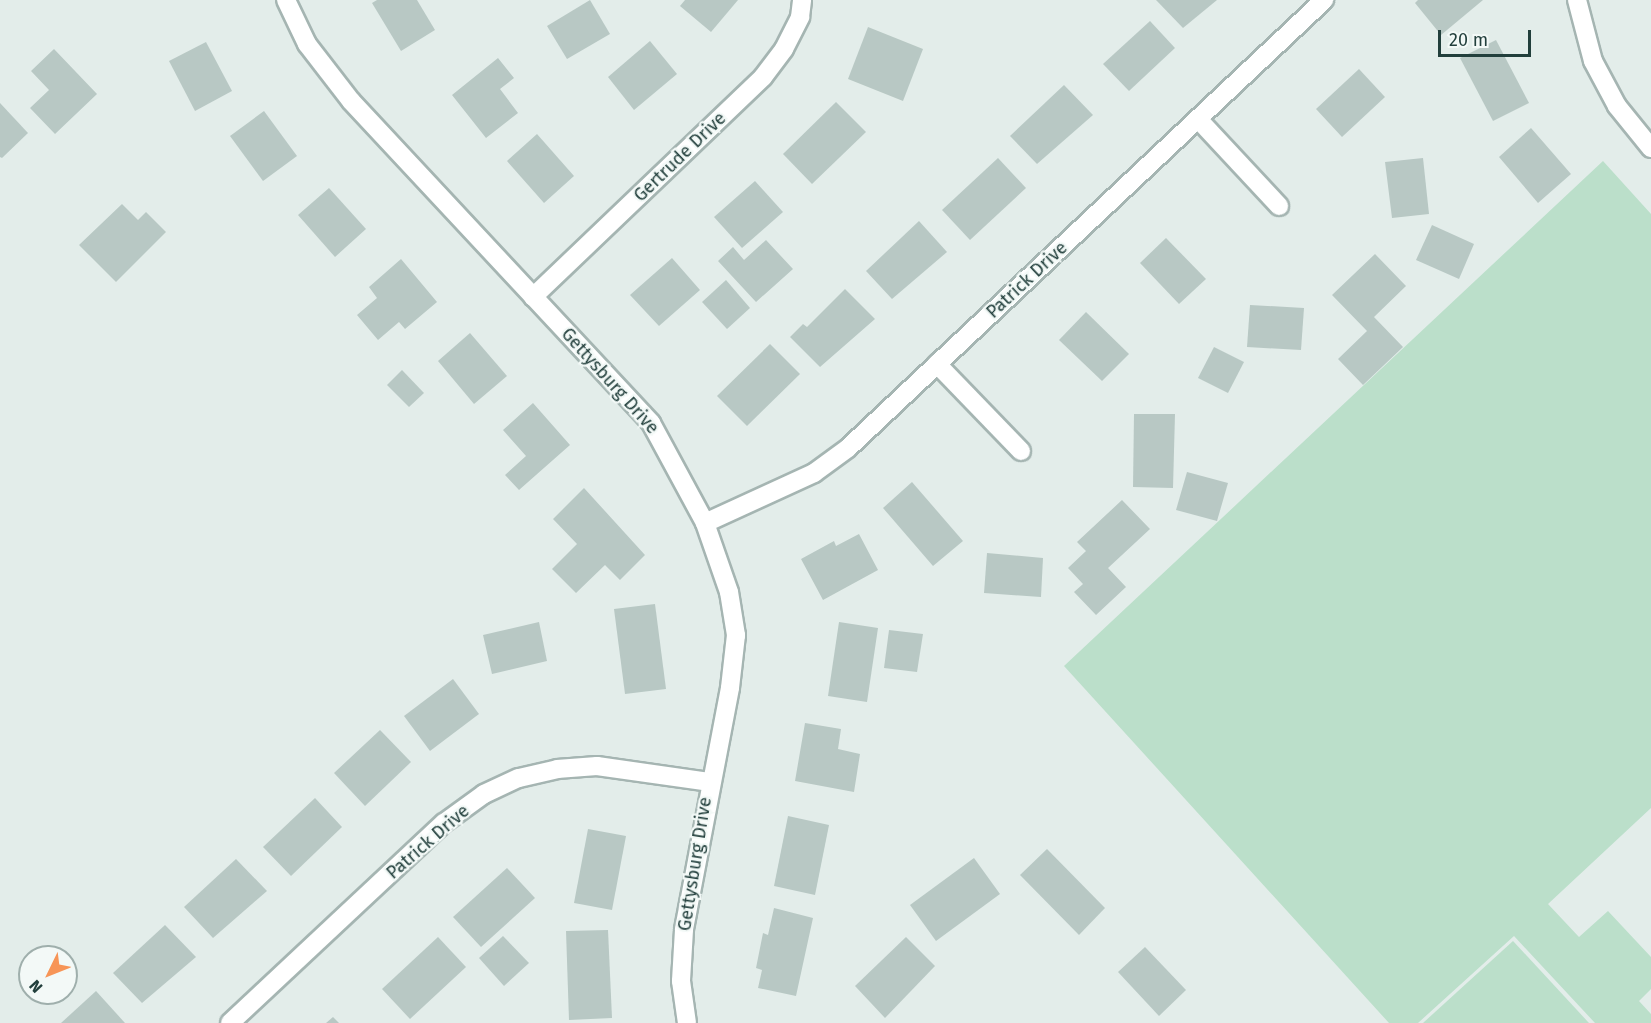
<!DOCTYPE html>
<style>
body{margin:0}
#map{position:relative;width:1651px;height:1023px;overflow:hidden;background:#e3edea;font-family:"Fira Sans",sans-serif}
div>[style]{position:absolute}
.green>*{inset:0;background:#bbdfca}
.building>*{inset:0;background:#b8c8c4}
.roads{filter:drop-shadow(2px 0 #a5b5b2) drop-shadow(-2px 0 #a5b5b2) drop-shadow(0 2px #a5b5b2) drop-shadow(0 -2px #a5b5b2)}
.street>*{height:18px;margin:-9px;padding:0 9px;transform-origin:9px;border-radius:9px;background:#fff}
span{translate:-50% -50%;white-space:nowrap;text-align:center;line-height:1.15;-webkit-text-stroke:4.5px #f3f9f7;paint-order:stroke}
.street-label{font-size:18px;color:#223f3c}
.north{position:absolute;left:18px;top:945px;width:60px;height:60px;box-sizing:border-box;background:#f3f9f7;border:2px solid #9fafac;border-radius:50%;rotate:227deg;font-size:16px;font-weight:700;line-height:24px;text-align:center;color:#223f3c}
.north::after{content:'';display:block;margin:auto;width:21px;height:27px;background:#f79557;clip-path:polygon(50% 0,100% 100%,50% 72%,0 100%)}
.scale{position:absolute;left:1438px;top:30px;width:93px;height:27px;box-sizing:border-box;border:3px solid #223f3c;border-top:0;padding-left:8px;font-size:18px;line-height:21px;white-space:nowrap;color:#223f3c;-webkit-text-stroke:4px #f3f9f7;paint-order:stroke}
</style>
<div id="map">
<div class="green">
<i style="clip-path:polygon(1603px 161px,1651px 214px,1651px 808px,1548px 904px,1579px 937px,1608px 911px,1651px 957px,1651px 989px,1639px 1001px,1651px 1014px,1651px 1023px,1595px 1023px,1514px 936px,1418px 1023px,1389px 1023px,1064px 666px)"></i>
<i style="clip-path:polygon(1513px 941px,1589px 1023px,1423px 1023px)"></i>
</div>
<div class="building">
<i style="clip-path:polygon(377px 0,417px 0,435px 30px,401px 51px,372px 3px)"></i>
<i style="clip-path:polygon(590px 0,610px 34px,567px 59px,547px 26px)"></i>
<i style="clip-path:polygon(685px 0,738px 0,711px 32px,680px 6px)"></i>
<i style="clip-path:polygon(1156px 0,1217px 0,1183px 28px)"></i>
<i style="clip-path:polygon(1418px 0,1483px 0,1441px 35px,1415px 3px)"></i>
<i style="clip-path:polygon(1150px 21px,1175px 48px,1129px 91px,1103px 64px)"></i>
<i style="clip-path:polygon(868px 27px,923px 49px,903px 101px,848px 79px)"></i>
<i style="clip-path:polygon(1496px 40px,1529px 103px,1493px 121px,1460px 58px)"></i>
<i style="clip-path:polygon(650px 41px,677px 74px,634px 110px,608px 77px)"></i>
<i style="clip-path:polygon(206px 42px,232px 91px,195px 111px,169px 61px)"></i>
<i style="clip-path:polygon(54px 49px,97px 94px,55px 134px,30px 108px,49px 90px,31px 71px)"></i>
<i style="clip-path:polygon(498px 58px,514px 78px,500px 89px,518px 113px,486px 138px,452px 95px)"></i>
<i style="clip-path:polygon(1359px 69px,1385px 97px,1342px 137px,1316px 109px)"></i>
<i style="clip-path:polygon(1064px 85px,1093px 115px,1037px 164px,1010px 136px)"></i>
<i style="clip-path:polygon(836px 102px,866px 132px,812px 184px,783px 154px)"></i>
<i style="clip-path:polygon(0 103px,28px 133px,2px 158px,0 157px)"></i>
<i style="clip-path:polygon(264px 111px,297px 156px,263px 181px,230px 136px)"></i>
<i style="clip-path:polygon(1531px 128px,1571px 174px,1538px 203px,1499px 157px)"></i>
<i style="clip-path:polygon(537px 134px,574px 176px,544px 203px,507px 161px)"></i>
<i style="clip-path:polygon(998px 158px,1026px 188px,970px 240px,942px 210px)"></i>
<i style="clip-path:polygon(1423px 158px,1429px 214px,1392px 218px,1385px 162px)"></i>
<i style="clip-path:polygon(755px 181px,783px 212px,742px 248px,714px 217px)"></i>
<i style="clip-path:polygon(329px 188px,366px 229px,335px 257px,298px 215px)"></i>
<i style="clip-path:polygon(122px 204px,138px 220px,146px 212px,166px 232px,116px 282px,79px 245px)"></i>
<i style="clip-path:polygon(919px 221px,947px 252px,892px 299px,866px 271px)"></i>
<i style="clip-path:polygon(1432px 225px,1474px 244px,1459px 279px,1416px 260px)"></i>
<i style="clip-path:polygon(1166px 238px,1206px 279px,1179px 304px,1140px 263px)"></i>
<i style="clip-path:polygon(766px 240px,793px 269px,756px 302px,718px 261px,733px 247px,744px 260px)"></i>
<i style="clip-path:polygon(1375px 254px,1406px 286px,1374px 317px,1403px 347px,1363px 385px,1338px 359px,1367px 331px,1332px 295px)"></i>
<i style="clip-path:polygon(672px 258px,700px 290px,659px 326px,630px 295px)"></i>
<i style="clip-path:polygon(401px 259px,437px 302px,405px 329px,399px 322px,378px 340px,357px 315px,377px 298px,369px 287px)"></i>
<i style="clip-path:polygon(726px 280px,750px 308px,727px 329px,702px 302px)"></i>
<i style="clip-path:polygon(845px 289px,875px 319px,820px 367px,790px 337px,803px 324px,807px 327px)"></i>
<i style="clip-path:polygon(1250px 305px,1304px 308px,1301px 350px,1247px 347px)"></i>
<i style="clip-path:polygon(1086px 312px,1129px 354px,1102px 381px,1059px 340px)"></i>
<i style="clip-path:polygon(470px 333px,507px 376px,474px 404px,438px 361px)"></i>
<i style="clip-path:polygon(770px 344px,800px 374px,747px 426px,717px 396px)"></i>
<i style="clip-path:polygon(1214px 347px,1244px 362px,1228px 393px,1198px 378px)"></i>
<i style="clip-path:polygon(402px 370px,424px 393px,409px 407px,387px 385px)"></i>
<i style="clip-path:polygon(533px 403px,570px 445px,519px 490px,505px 475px,526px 456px,503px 430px)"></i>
<i style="clip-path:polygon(1134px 414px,1175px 414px,1173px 488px,1133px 487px)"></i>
<i style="clip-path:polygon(1187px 472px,1228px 483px,1217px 521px,1176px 510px)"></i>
<i style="clip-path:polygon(912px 482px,963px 541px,933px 566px,883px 508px)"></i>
<i style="clip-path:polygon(584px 488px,645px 555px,620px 580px,605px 565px,576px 593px,552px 569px,577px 544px,553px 519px)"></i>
<i style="clip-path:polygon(1122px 500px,1150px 529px,1108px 568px,1126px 587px,1096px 615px,1074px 592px,1083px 584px,1068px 568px,1086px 551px,1077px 542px)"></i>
<i style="clip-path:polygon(859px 534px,878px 570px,823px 600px,801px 559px,834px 541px,836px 546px)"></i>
<i style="clip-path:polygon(987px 553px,1043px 558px,1041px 597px,984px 593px)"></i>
<i style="clip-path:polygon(655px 604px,666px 689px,625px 694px,614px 609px)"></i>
<i style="clip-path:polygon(539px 622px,547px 661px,492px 674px,483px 635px)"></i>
<i style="clip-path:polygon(839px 622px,878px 628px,867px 702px,828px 696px)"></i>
<i style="clip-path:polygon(889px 630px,923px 634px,917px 672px,884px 668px)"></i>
<i style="clip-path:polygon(453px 679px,479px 714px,430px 751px,404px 716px)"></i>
<i style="clip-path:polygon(805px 723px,841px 729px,838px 749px,860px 754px,854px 792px,795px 781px)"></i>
<i style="clip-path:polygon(380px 730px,411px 762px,365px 806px,334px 773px)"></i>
<i style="clip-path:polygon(315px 798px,342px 827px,291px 876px,263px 847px)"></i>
<i style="clip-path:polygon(788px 816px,829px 825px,815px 895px,774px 886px)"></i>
<i style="clip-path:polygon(588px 829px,626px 836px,612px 910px,574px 903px)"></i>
<i style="clip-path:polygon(1047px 849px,1105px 908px,1079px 935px,1020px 875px)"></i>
<i style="clip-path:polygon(974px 858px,1000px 894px,936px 941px,910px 905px)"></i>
<i style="clip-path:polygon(236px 859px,267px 891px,213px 938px,184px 907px)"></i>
<i style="clip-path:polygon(507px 868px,535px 898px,481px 947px,453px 917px)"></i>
<i style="clip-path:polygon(774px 908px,813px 918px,796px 996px,758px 988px,762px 970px,756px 968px,763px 933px,768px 935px)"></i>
<i style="clip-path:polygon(165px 925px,196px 957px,142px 1003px,113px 973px)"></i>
<i style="clip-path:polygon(608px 930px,612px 1018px,569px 1020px,566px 931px)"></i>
<i style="clip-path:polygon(503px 936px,529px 963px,504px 986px,479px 958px)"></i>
<i style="clip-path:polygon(438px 937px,466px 967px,410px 1019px,382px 989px)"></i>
<i style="clip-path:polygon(906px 937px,935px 966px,885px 1018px,855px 986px)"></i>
<i style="clip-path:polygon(1145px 947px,1186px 990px,1159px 1016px,1118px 972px)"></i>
<i style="clip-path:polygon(96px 991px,125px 1023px,61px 1023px)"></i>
<i style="clip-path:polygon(333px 1017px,339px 1023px,326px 1023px)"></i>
</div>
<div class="roads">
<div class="street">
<i style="left:286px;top:0;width:49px;rotate:64.5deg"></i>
<i style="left:307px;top:44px;width:72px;rotate:52.3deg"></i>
<i style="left:351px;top:101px;width:440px;rotate:47deg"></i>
<i style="left:651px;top:423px;width:114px;rotate:61.6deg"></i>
<i style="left:705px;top:523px;width:73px;rotate:70.8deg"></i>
<i style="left:729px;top:592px;width:44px;rotate:80.8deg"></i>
<i style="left:736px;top:635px;width:53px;rotate:96.5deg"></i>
<i style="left:730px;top:688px;width:246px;rotate:100.8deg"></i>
<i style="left:684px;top:930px;width:51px;rotate:93.4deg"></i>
<i style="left:681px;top:981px;width:42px;rotate:81.9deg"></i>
<i style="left:1577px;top:0;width:63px;rotate:75.3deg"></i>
<i style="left:1593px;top:61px;width:51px;rotate:61.9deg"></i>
<i style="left:1617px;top:106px;width:54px;rotate:51deg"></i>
<i style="left:1198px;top:119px;width:119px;rotate:47deg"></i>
<i style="left:533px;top:297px;width:318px;rotate:-43.7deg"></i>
<i style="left:763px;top:77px;width:35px;rotate:-53deg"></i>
<i style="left:784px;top:49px;width:36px;rotate:-63deg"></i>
<i style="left:800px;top:17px;width:17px;rotate:-83deg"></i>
<i style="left:937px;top:364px;width:121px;rotate:46deg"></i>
<i style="left:705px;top:523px;width:120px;rotate:-24.6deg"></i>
<i style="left:814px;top:473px;width:42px;rotate:-36.3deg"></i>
<i style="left:848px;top:448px;width:654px;rotate:-43.26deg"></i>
<i style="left:230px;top:1023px;width:293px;rotate:-43.1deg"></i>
<i style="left:444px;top:823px;width:49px;rotate:-35.9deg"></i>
<i style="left:484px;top:794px;width:38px;rotate:-25deg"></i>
<i style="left:519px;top:778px;width:39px;rotate:-13deg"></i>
<i style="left:557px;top:769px;width:40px;rotate:-4.3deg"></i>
<i style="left:597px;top:766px;width:113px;rotate:8.1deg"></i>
</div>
</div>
<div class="street-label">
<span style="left:680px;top:157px;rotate:-44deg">Gertrude Drive</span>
<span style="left:1027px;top:280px;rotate:-43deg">Patrick Drive</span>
<span style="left:610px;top:381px;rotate:48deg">Gettysburg Drive</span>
<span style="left:428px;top:842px;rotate:-41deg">Patrick Drive</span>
<span style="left:695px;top:864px;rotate:-81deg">Gettysburg Drive</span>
</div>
<div class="north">N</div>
<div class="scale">20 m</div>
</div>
